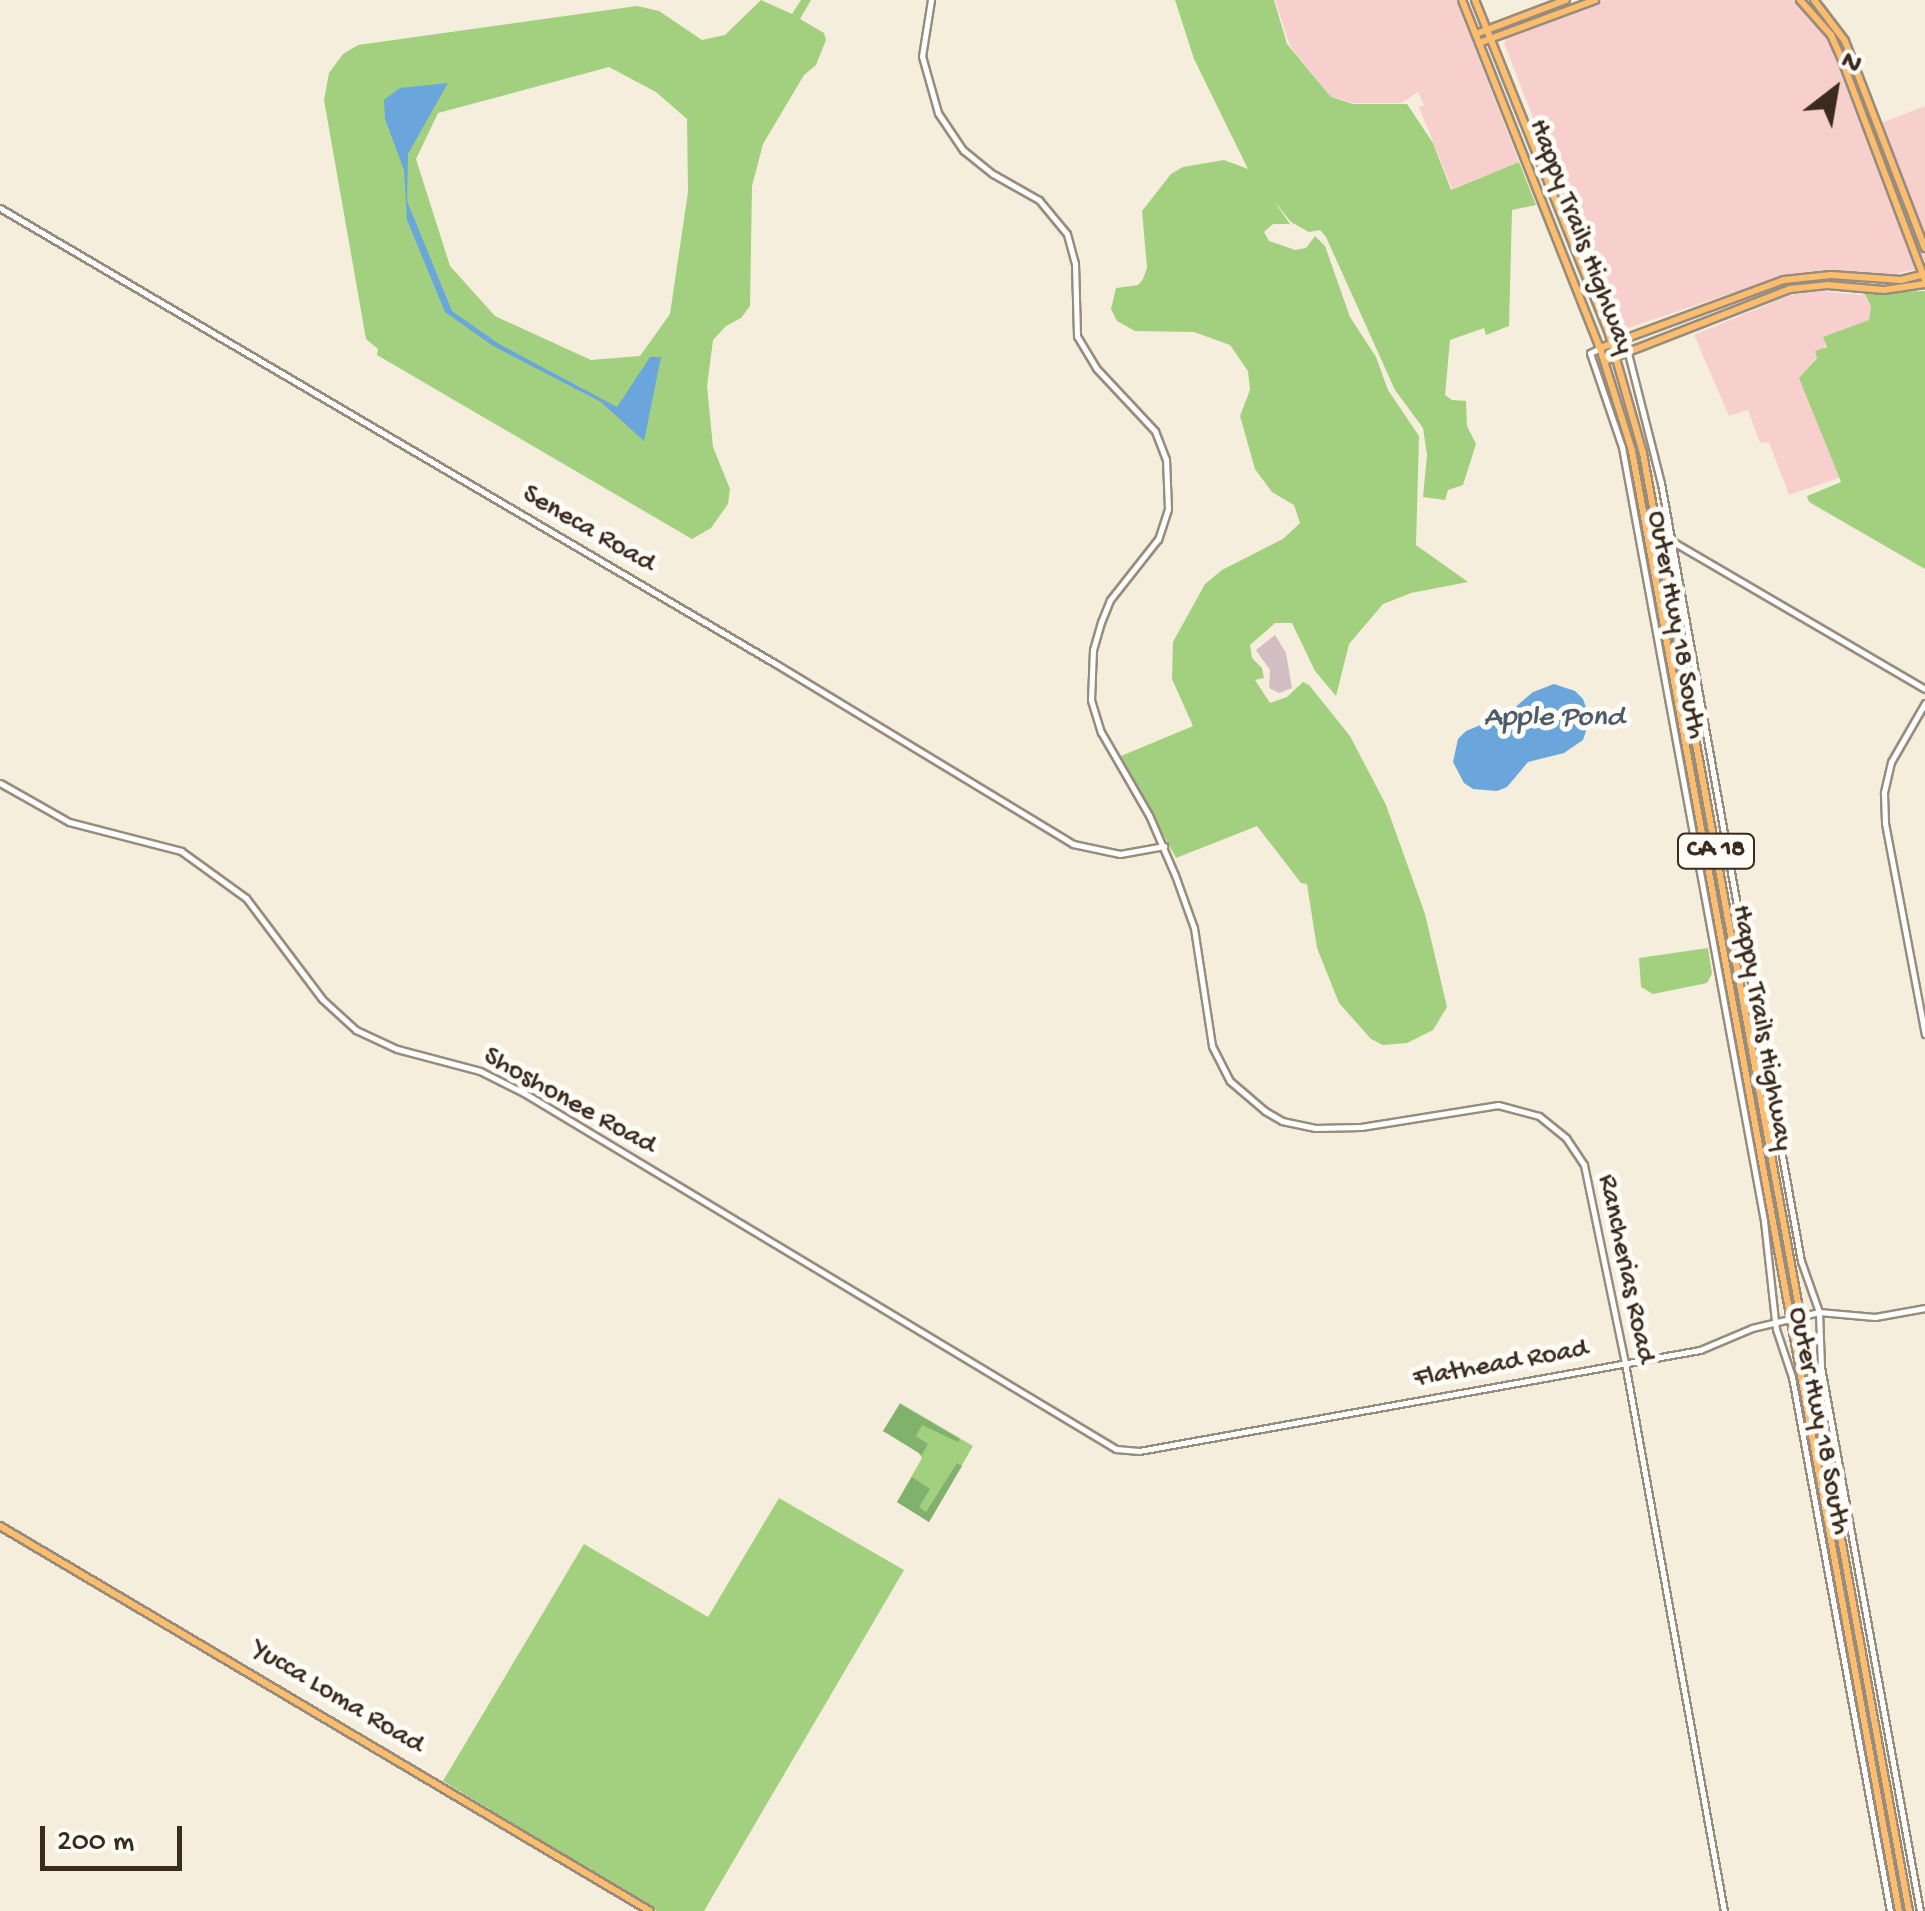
<!DOCTYPE html>
<style>
body{margin:0}
#map{position:relative;width:1925px;height:1911px;overflow:hidden;background:#f5eedc;font-family:"Gochi Hand",sans-serif}
div>[style]{position:absolute}
.built>*{inset:0;background:#f7d0cd}
.industrial>*{inset:0;background:#d2bec3}
.green>*{inset:0;background:#a2d07e}
.forest>*{inset:0;background:#81b26d}
.water>*{inset:0;background:#6aa6db}
.roads{filter:drop-shadow(2px 0 #988c7d) drop-shadow(-2px 0 #988c7d) drop-shadow(0 2px #988c7d) drop-shadow(0 -2px #988c7d)}
.minor>*{height:5px;margin:-2.5px;padding:0 2.5px;transform-origin:2.5px;border-radius:2.5px;background:#fff}
.major>*{height:6px;margin:-3px;padding:0 3px;transform-origin:3px;border-radius:3px;background:#fcbd6f}
span{translate:-50% -50%;white-space:nowrap;text-align:center;line-height:1.15;-webkit-text-stroke:10px #fdfcf7;paint-order:stroke}
.shield-label span{padding:2px 8px;background:#fdfcf7;border:2px solid;border-radius:8px;-webkit-text-stroke-width:0}
.shield-label{font-size:25px;color:#3b2a1e;font-weight:700}
.street-label{font-size:28px;color:#3b2a1e}
.water-label{font-size:30px;color:#4e5c6a;font-style:italic}
.north{position:absolute;left:1785px;top:40px;width:100px;height:100px;-webkit-text-stroke:8px #fdfcf7;paint-order:stroke;rotate:31deg;font-size:28px;font-weight:700;line-height:40px;text-align:center;color:#3b2a1e}
.north::after{content:'';display:block;margin:auto;width:35px;height:45px;background:#3b2a1e;clip-path:polygon(50% 0,100% 100%,50% 72%,0 100%)}
.scale{position:absolute;left:40px;top:1826px;width:142px;height:45px;box-sizing:border-box;border:5px solid #3b2a1e;border-top:0;padding-left:12px;font-size:30px;line-height:35px;white-space:nowrap;color:#3b2a1e;-webkit-text-stroke:8px #fdfcf7;paint-order:stroke}
</style>
<div id="map">
<div class="built">
<i style="clip-path:polygon(1275px 0,1456px 0,1519px 162px,1452px 189px,1419px 107px,1424px 105px,1418px 92px,1401px 103px,1353px 103px,1331px 97px,1290px 46px)"></i>
<i style="clip-path:polygon(1604px 0,1794px 0,1827px 37px,1863px 130px,1925px 106px,1925px 268px,1878px 277px,1820px 271px,1786px 275px,1616px 332px,1504px 43px,1507px 37px)"></i>
<i style="clip-path:polygon(1818px 291px,1864px 295px,1871px 306px,1869px 320px,1831px 338px,1800px 379px,1839px 478px,1789px 495px,1769px 442px,1760px 443px,1748px 410px,1729px 416px,1694px 335px,1790px 295px)"></i>
</div>
<div class="industrial">
<i style="clip-path:polygon(1275px 635px,1286px 653px,1292px 688px,1279px 693px,1269px 688px,1270px 670px,1256px 650px)"></i>
</div>
<div class="green">
<i style="clip-path:polygon(evenodd,761px 0,792px 14px,801px 0,811px 0,800px 19px,824px 33px,826px 40px,816px 65px,804px 75px,763px 144px,752px 186px,750px 306px,741px 318px,726px 326px,713px 340px,707px 386px,713px 447px,730px 489px,728px 504px,711px 528px,692px 539px,377px 355px,378px 349px,366px 339px,324px 100px,329px 73px,343px 54px,358px 45px,637px 6px,659px 11px,702px 40px,725px 35px,761px 0,609px 67px,656px 92px,687px 119px,688px 192px,670px 314px,640px 356px,591px 360px,495px 316px,450px 266px,416px 159px,438px 113px,609px 67px)"></i>
<i style="clip-path:polygon(1175px 0,1274px 0,1287px 44px,1331px 97px,1353px 104px,1407px 104px,1433px 143px,1451px 190px,1519px 162px,1536px 205px,1512px 210px,1509px 326px,1486px 335px,1484px 328px,1450px 340px,1445px 395px,1452px 400px,1466px 401px,1467px 426px,1476px 444px,1463px 485px,1448px 490px,1445px 500px,1423px 497px,1427px 455px,1423px 428px,1395px 390px,1326px 237px,1320px 230px,1309px 232px,1291px 222px,1274px 201px,1290px 224px,1273px 224px,1264px 232px,1269px 241px,1295px 250px,1306px 248px,1315px 236px,1325px 246px,1350px 317px,1376px 357px,1388px 390px,1419px 436px,1416px 545px,1468px 582px,1411px 593px,1383px 604px,1349px 644px,1336px 696px,1315px 671px,1292px 623px,1275px 623px,1250px 645px,1252px 658px,1262px 668px,1264px 678px,1255px 680px,1270px 703px,1287px 697px,1303px 682px,1309px 685px,1350px 736px,1386px 805px,1425px 914px,1447px 1007px,1433px 1030px,1407px 1043px,1383px 1045px,1371px 1039px,1339px 1003px,1317px 948px,1307px 884px,1301px 883px,1257px 826px,1176px 858px,1121px 756px,1193px 726px,1172px 679px,1173px 642px,1205px 584px,1222px 570px,1283px 539px,1300px 523px,1294px 505px,1272px 492px,1255px 469px,1240px 416px,1250px 390px,1248px 371px,1230px 345px,1194px 332px,1135px 331px,1117px 321px,1111px 309px,1116px 288px,1138px 285px,1143px 279px,1147px 268px,1142px 211px,1171px 174px,1183px 167px,1224px 160px,1248px 169px,1194px 59px)"></i>
<i style="clip-path:polygon(1925px 291px,1925px 569px,1809px 502px,1807px 496px,1841px 482px,1799px 378px,1817px 358px,1815px 351px,1827px 347px,1823px 337px,1869px 320px,1871px 306px,1864px 293px)"></i>
<i style="clip-path:polygon(1708px 948px,1712px 974px,1707px 983px,1653px 994px,1641px 987px,1639px 958px)"></i>
<i style="clip-path:polygon(900px 1403px,973px 1446px,929px 1522px,897px 1502px,922px 1458px,914px 1447px,883px 1431px)"></i>
<i style="clip-path:polygon(779px 1498px,904px 1570px,704px 1911px,657px 1911px,443px 1781px,584px 1544px,708px 1617px)"></i>
</div>
<div class="forest">
<i style="clip-path:polygon(900px 1404px,960px 1439px,958px 1442px,922px 1425px,916px 1436px,928px 1444px,922px 1455px,883px 1431px)"></i>
<i style="clip-path:polygon(957px 1463px,962px 1466px,929px 1522px,897px 1502px,912px 1477px,930px 1489px,919px 1507px,926px 1512px)"></i>
</div>
<div class="water">
<i style="clip-path:polygon(448px 83px,408px 154px,407px 201px,452px 311px,499px 344px,617px 407px,650px 357px,661px 357px,644px 441px,601px 402px,493px 346px,445px 312px,407px 220px,404px 170px,385px 119px,384px 100px,400px 88px)"></i>
<i style="clip-path:polygon(1554px 684px,1575px 691px,1583px 699px,1590px 719px,1583px 740px,1564px 753px,1528px 762px,1507px 787px,1497px 791px,1473px 789px,1464px 783px,1453px 762px,1458px 739px,1466px 731px,1507px 714px,1533px 692px)"></i>
</div>
<div class="roads">
<div class="minor">
<i style="left:931px;top:0;width:57px;rotate:99.1deg"></i>
<i style="left:922px;top:56px;width:59px;rotate:74.3deg"></i>
<i style="left:938px;top:113px;width:45px;rotate:56deg"></i>
<i style="left:963px;top:150px;width:38px;rotate:39deg"></i>
<i style="left:993px;top:174px;width:53px;rotate:29.5deg"></i>
<i style="left:1039px;top:200px;width:44px;rotate:50.5deg"></i>
<i style="left:1067px;top:234px;width:30px;rotate:75deg"></i>
<i style="left:1075px;top:263px;width:73px;rotate:88.4deg"></i>
<i style="left:1077px;top:336px;width:37px;rotate:59deg"></i>
<i style="left:1096px;top:368px;width:86px;rotate:46.9deg"></i>
<i style="left:1155px;top:431px;width:30px;rotate:69deg"></i>
<i style="left:1166px;top:459px;width:50px;rotate:87.7deg"></i>
<i style="left:1168px;top:509px;width:32px;rotate:108deg"></i>
<i style="left:1158px;top:539px;width:78px;rotate:128.2deg"></i>
<i style="left:1110px;top:600px;width:24px;rotate:112deg"></i>
<i style="left:1101px;top:622px;width:29px;rotate:106deg"></i>
<i style="left:1093px;top:650px;width:50px;rotate:92.3deg"></i>
<i style="left:1091px;top:700px;width:34px;rotate:73deg"></i>
<i style="left:1101px;top:732px;width:96px;rotate:60deg"></i>
<i style="left:1149px;top:815px;width:65px;rotate:66.6deg"></i>
<i style="left:1175px;top:875px;width:56px;rotate:70.3deg"></i>
<i style="left:1194px;top:928px;width:119px;rotate:81.3deg"></i>
<i style="left:1212px;top:1046px;width:39px;rotate:63deg"></i>
<i style="left:1230px;top:1081px;width:46px;rotate:40.6deg"></i>
<i style="left:1265px;top:1111px;width:20px;rotate:30deg"></i>
<i style="left:1282px;top:1121px;width:34px;rotate:12deg"></i>
<i style="left:1315px;top:1128px;width:46px;rotate:-1.2deg"></i>
<i style="left:1361px;top:1127px;width:139px;rotate:-9.1deg"></i>
<i style="left:1498px;top:1105px;width:42px;rotate:15deg"></i>
<i style="left:1539px;top:1116px;width:35px;rotate:39deg"></i>
<i style="left:1566px;top:1138px;width:32px;rotate:56deg"></i>
<i style="left:1584px;top:1165px;width:202px;rotate:78.3deg"></i>
<i style="left:1625px;top:1363px;width:557px;rotate:79.76deg"></i>
<i style="left:0;top:208px;width:900px;rotate:30.44deg"></i>
<i style="left:776px;top:664px;width:347px;rotate:31.2deg"></i>
<i style="left:1073px;top:844px;width:48px;rotate:12deg"></i>
<i style="left:1120px;top:854px;width:45px;rotate:-10.3deg"></i>
<i style="left:1600px;top:348px;width:11px;rotate:153deg"></i>
<i style="left:1590px;top:353px;width:99px;rotate:71.2deg"></i>
<i style="left:1622px;top:447px;width:787px;rotate:79.6deg"></i>
<i style="left:1764px;top:1221px;width:109px;rotate:83.7deg"></i>
<i style="left:1776px;top:1329px;width:51px;rotate:71.6deg"></i>
<i style="left:1792px;top:1377px;width:543px;rotate:79.6deg"></i>
<i style="left:1628px;top:353px;width:134px;rotate:75.8deg"></i>
<i style="left:1661px;top:483px;width:790px;rotate:79.8deg"></i>
<i style="left:1801px;top:1261px;width:54px;rotate:70.6deg"></i>
<i style="left:1819px;top:1312px;width:55px;rotate:87.9deg"></i>
<i style="left:1821px;top:1367px;width:553px;rotate:79.69deg"></i>
<i style="left:1670px;top:540px;width:295px;rotate:30.3deg"></i>
<i style="left:1925px;top:703px;width:68px;rotate:120deg"></i>
<i style="left:1891px;top:762px;width:32px;rotate:103deg"></i>
<i style="left:1884px;top:793px;width:30px;rotate:88deg"></i>
<i style="left:1885px;top:823px;width:215px;rotate:79.3deg"></i>
<i style="left:0;top:783px;width:79px;rotate:29.5deg"></i>
<i style="left:69px;top:822px;width:116px;rotate:14.5deg"></i>
<i style="left:181px;top:851px;width:80px;rotate:35.9deg"></i>
<i style="left:246px;top:898px;width:126px;rotate:53deg"></i>
<i style="left:322px;top:999px;width:46px;rotate:42.4deg"></i>
<i style="left:356px;top:1030px;width:45px;rotate:24.9deg"></i>
<i style="left:397px;top:1049px;width:86px;rotate:14.8deg"></i>
<i style="left:480px;top:1071px;width:49px;rotate:26.6deg"></i>
<i style="left:524px;top:1093px;width:691px;rotate:31.02deg"></i>
<i style="left:1116px;top:1449px;width:23px;rotate:5deg"></i>
<i style="left:1139px;top:1451px;width:570px;rotate:-10.21deg"></i>
<i style="left:1700px;top:1350px;width:56px;rotate:-22.9deg"></i>
<i style="left:1752px;top:1328px;width:69px;rotate:-13.4deg"></i>
<i style="left:1819px;top:1312px;width:56px;rotate:5.1deg"></i>
<i style="left:1875px;top:1317px;width:51px;rotate:-10.2deg"></i>
</div>
<div class="major">
<i style="left:1462px;top:0;width:374px;rotate:68.4deg"></i>
<i style="left:1600px;top:348px;width:108px;rotate:72.7deg"></i>
<i style="left:1632px;top:451px;width:1484px;rotate:79.64deg"></i>
<i style="left:1475px;top:0;width:360px;rotate:68.1deg"></i>
<i style="left:1609px;top:334px;width:124px;rotate:74.1deg"></i>
<i style="left:1643px;top:453px;width:1482px;rotate:79.66deg"></i>
<i style="left:1800px;top:0;width:47px;rotate:48.5deg"></i>
<i style="left:1831px;top:35px;width:22px;rotate:66deg"></i>
<i style="left:1840px;top:55px;width:241px;rotate:69.3deg"></i>
<i style="left:1814px;top:0;width:51px;rotate:52.9deg"></i>
<i style="left:1845px;top:41px;width:222px;rotate:68.9deg"></i>
<i style="left:1476px;top:34px;width:96px;rotate:-20.7deg"></i>
<i style="left:1479px;top:43px;width:124px;rotate:-20.3deg"></i>
<i style="left:1600px;top:348px;width:196px;rotate:-20.3deg"></i>
<i style="left:1784px;top:280px;width:47px;rotate:-6.1deg"></i>
<i style="left:1831px;top:275px;width:70px;rotate:4.1deg"></i>
<i style="left:1901px;top:280px;width:25px;rotate:-14deg"></i>
<i style="left:1605px;top:361px;width:199px;rotate:-21.3deg"></i>
<i style="left:1790px;top:289px;width:37px;rotate:-6deg"></i>
<i style="left:1827px;top:285px;width:57px;rotate:5deg"></i>
<i style="left:1884px;top:290px;width:41px;rotate:-8.3deg"></i>
<i style="left:0;top:1526px;width:755px;rotate:30.64deg"></i>
</div>
</div>
<div class="shield-label">
<span style="left:1716px;top:851px">CA 18</span>
</div>
<div class="street-label">
<span style="left:1580px;top:237px;rotate:69deg">Happy Trails Highway</span>
<span style="left:588px;top:530px;rotate:30deg">Seneca Road</span>
<span style="left:1675px;top:625px;rotate:80deg">Outer Hwy 18 South</span>
<span style="left:1761px;top:1028px;rotate:80deg">Happy Trails Highway</span>
<span style="left:569px;top:1102px;rotate:29deg">Shoshonee Road</span>
<span style="left:1625px;top:1269px;rotate:78deg">Rancherias Road</span>
<span style="left:1501px;top:1365px;rotate:-10deg">Flathead Road</span>
<span style="left:1818px;top:1421px;rotate:79deg">Outer Hwy 18 South</span>
<span style="left:337px;top:1698px;rotate:31deg">Yucca Loma Road</span>
</div>
<div class="water-label">
<span style="left:1554px;top:719px">Apple Pond</span>
</div>
<div class="north">N</div>
<div class="scale">200 m</div>
</div>
